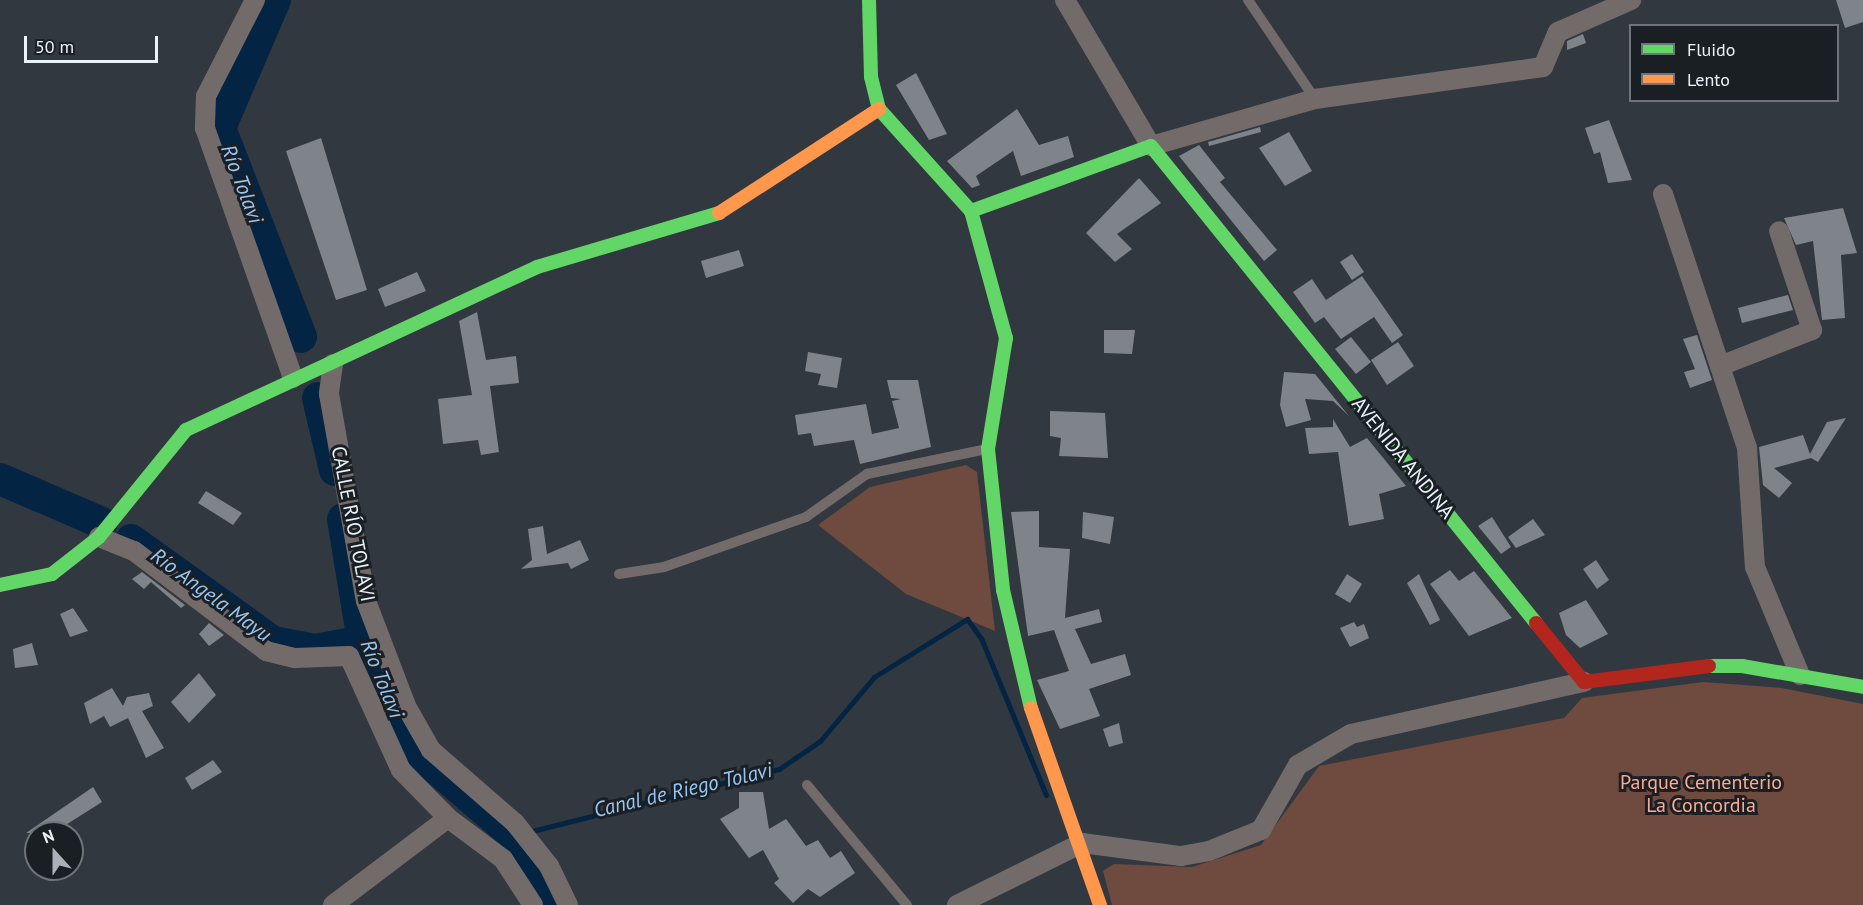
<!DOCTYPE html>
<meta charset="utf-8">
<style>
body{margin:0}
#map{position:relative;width:1863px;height:905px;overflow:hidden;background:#32383f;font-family:"PT Sans",sans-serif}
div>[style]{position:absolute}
.green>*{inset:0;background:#6f4a3f}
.stream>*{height:5px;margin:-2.5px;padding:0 2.5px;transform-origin:2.5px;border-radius:2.5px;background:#042443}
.river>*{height:32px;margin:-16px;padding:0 16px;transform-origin:16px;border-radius:16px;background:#042443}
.building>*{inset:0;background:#7e848a}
.lane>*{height:10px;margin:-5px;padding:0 5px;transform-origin:5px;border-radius:5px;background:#736b6a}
.street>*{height:20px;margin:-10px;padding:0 10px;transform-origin:10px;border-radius:10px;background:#736b6a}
.fast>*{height:14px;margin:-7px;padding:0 7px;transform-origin:7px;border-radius:7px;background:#63d668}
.slow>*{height:14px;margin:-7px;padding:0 7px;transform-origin:7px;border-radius:7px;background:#ff974d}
.jam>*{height:14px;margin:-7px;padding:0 7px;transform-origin:7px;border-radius:7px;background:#b3261e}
span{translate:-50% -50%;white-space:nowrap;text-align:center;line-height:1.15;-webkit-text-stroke:6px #1a1f24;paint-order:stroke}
.street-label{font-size:20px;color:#ebf3fa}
.park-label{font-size:20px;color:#fcab91}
.water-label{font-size:21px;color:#97c5f3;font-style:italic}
.legend{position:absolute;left:1629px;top:24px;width:210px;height:78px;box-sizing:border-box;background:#1a1f24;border:2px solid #6e747a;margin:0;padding:8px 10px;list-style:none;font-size:18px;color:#ebf3fa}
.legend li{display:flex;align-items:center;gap:12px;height:30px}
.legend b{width:30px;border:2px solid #6e747a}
.north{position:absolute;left:24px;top:821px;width:60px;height:60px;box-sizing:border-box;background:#1a1f24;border:2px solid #6e747a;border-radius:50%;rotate:339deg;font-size:16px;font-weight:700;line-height:24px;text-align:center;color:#ebf3fa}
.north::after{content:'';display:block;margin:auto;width:21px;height:27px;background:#aab2b9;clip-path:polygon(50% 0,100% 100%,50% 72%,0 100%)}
.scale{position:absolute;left:24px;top:36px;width:134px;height:27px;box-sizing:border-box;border:3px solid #ebf3fa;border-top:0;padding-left:8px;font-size:18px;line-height:21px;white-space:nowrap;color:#ebf3fa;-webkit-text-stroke:4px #1a1f24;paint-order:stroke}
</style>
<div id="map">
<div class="green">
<i style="clip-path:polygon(966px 465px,977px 472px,995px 631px,906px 594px,818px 525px,870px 487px)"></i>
<i style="clip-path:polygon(1703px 682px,1782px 688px,1863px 704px,1863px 905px,1112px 905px,1103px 871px,1114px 864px,1192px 867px,1261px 845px,1319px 766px,1564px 718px,1582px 698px)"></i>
</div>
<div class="stream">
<i style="left:528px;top:832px;width:259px;rotate:-14.1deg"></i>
<i style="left:779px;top:769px;width:50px;rotate:-34.3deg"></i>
<i style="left:820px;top:741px;width:84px;rotate:-49.8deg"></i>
<i style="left:874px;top:677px;width:110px;rotate:-31.9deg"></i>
<i style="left:967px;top:619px;width:24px;rotate:54deg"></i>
<i style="left:981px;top:638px;width:170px;rotate:67.5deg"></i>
</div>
<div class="river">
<i style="left:275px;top:0;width:139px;rotate:113.3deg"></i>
<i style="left:220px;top:128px;width:224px;rotate:68.8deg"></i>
<i style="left:318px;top:398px;width:74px;rotate:76.7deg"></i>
<i style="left:0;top:479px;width:111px;rotate:23.3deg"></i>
<i style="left:343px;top:519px;width:124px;rotate:80.7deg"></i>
<i style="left:363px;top:641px;width:87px;rotate:67deg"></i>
<i style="left:397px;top:721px;width:46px;rotate:53.9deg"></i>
<i style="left:424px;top:758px;width:120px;rotate:40.6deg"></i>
<i style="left:515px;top:836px;width:78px;rotate:61.8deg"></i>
<i style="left:131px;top:540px;width:175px;rotate:35.7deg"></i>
<i style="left:273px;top:642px;width:43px;rotate:10.8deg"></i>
<i style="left:315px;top:650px;width:49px;rotate:-10.6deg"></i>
</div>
<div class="building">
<i style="clip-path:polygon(1836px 0,1863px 0,1863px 22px,1845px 28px)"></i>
<i style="clip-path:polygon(1583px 34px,1586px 43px,1567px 50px,1567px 41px)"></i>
<i style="clip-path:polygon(916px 73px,947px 134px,929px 140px,896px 85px)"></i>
<i style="clip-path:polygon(1017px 109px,1039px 145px,1068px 136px,1074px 157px,1021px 176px,1013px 151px,976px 176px,980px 185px,972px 188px,947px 161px)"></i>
<i style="clip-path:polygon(1609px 120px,1632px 180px,1608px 183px,1600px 152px,1594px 154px,1585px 128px)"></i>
<i style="clip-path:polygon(1260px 127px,1261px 132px,1209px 146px,1208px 142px)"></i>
<i style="clip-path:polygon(1289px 132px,1312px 171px,1285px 186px,1259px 148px)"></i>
<i style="clip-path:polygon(321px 138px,367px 290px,336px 300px,286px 151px)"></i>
<i style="clip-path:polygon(1199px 145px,1225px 178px,1220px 182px,1277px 250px,1264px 261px,1179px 156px)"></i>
<i style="clip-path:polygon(1139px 178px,1161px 203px,1117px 234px,1132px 249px,1115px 262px,1086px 233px)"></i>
<i style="clip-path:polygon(1843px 208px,1857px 253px,1841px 255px,1845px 318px,1822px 320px,1813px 241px,1796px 245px,1784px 218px)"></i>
<i style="clip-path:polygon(739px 250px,744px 266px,706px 278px,701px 261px)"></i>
<i style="clip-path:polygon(1352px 254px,1364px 272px,1352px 280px,1340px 262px)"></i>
<i style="clip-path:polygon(417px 272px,426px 291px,385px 307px,378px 289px)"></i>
<i style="clip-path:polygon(1362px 276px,1403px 335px,1392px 343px,1374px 317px,1341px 339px,1324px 317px,1315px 323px,1293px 292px,1312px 279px,1326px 300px)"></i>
<i style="clip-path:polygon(1788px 295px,1793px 310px,1742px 323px,1738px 308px)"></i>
<i style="clip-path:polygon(477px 312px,486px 360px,516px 356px,519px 383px,490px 386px,499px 452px,481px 455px,478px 440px,443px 444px,438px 399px,472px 395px,459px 321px)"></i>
<i style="clip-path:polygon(1104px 330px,1135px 330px,1132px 354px,1104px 353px)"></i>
<i style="clip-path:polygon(1697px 335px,1712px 380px,1690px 388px,1684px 372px,1695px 369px,1683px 339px)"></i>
<i style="clip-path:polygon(1351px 337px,1371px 362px,1356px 374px,1335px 349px)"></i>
<i style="clip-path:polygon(1398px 342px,1414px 366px,1387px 385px,1371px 360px)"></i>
<i style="clip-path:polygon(808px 352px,842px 358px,837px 388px,818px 385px,821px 374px,805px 371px)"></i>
<i style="clip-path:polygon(1284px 372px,1315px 374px,1349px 416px,1333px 401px,1305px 399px,1311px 420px,1286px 427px,1280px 405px)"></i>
<i style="clip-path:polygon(887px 380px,918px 380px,931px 447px,860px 464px,854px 440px,814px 446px,811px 433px,798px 435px,795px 415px,866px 404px,872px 434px,899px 428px,892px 401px,901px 399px,891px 398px)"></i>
<i style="clip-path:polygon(1050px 411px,1105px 413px,1108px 458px,1059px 456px,1061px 438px,1050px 436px)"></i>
<i style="clip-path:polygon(1846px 418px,1818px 462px,1811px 458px,1774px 468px,1792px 483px,1779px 498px,1763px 485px,1759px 447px,1803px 435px,1810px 454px,1827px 422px)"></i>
<i style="clip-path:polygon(1333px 419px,1350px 447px,1367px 438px,1406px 486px,1379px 494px,1384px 519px,1349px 526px,1338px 452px,1309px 454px,1305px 428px,1333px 427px)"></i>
<i style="clip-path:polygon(206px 491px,242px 513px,233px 525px,198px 503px)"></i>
<i style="clip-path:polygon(1039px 511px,1039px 547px,1070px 549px,1065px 618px,1099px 609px,1102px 622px,1075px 629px,1091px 664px,1125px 654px,1131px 675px,1089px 689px,1100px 716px,1060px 729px,1037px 680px,1069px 671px,1054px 630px,1028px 636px,1011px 512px)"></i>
<i style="clip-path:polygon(1083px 512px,1114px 517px,1110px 544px,1082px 538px)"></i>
<i style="clip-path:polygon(1492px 517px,1511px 547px,1501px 554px,1478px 526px)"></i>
<i style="clip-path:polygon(1533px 519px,1545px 535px,1516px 548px,1508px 537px)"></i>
<i style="clip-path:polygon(543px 526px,547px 554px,580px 540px,589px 560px,571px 569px,568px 563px,521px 569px,532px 560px,528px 529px)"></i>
<i style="clip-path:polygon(1596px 560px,1609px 580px,1597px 589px,1583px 569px)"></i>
<i style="clip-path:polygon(1450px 570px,1459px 581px,1474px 571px,1512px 618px,1469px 636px,1430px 584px)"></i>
<i style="clip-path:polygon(142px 572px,185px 605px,181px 608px,151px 582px,144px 589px,132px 579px)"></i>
<i style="clip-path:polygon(1347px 574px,1362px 584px,1350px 603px,1335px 594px)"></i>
<i style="clip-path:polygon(1419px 574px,1440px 620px,1430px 625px,1407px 583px)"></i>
<i style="clip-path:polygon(1586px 600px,1608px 634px,1580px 648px,1566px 635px,1559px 613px)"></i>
<i style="clip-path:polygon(73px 608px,88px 631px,70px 637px,60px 614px)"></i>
<i style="clip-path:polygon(1354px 622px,1357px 627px,1364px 624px,1369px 638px,1350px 647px,1340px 628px)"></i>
<i style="clip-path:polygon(209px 623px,224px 635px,209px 646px,199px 634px)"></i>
<i style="clip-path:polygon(32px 643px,38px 665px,15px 668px,13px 649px)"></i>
<i style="clip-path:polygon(199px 673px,216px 695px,189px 723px,171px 702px)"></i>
<i style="clip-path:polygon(112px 688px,123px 706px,127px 697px,149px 693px,153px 706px,142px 711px,164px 748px,146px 758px,128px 718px,110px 727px,104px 716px,90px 724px,84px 703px)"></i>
<i style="clip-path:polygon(1119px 723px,1123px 743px,1109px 747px,1103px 729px)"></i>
<i style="clip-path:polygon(213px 760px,222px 772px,192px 790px,185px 778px)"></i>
<i style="clip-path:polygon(93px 787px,102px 802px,53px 833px,26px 833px)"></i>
<i style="clip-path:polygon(739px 792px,763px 792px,769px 829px,786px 819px,806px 846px,818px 840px,830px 858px,841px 851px,855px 873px,820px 897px,808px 889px,793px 903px,774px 883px,779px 879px,763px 850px,749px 858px,720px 819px,739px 808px)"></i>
</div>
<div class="lane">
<i style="left:1248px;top:0;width:120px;rotate:55.9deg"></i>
<i style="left:619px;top:574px;width:46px;rotate:-8.8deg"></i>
<i style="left:664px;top:567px;width:151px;rotate:-19.4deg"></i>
<i style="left:806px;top:517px;width:75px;rotate:-35.2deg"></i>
<i style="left:867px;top:474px;width:123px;rotate:-11.8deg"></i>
<i style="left:807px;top:785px;width:156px;rotate:50.2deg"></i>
</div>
<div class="street">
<i style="left:255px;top:0;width:108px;rotate:117deg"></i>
<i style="left:206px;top:96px;width:32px;rotate:92deg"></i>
<i style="left:205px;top:128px;width:265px;rotate:70.6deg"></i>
<i style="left:1065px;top:0;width:169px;rotate:59.5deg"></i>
<i style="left:1151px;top:146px;width:171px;rotate:-16deg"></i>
<i style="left:1315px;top:99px;width:230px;rotate:-8deg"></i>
<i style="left:1543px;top:67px;width:38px;rotate:-67deg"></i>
<i style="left:1558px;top:32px;width:80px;rotate:-23.7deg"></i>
<i style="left:1663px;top:194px;width:268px;rotate:71.7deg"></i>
<i style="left:1747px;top:448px;width:119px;rotate:86.2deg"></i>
<i style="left:1755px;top:567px;width:117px;rotate:67.4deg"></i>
<i style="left:333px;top:364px;width:30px;rotate:98deg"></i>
<i style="left:329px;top:394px;width:210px;rotate:79.9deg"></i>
<i style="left:366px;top:601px;width:112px;rotate:69.1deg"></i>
<i style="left:406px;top:706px;width:51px;rotate:60.4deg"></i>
<i style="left:431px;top:750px;width:111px;rotate:41deg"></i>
<i style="left:515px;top:823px;width:55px;rotate:51.7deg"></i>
<i style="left:549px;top:866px;width:43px;rotate:64deg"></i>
<i style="left:1720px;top:366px;width:99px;rotate:-21.4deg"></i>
<i style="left:1812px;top:330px;width:104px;rotate:-108.4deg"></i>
<i style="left:99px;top:537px;width:38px;rotate:22deg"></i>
<i style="left:134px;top:551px;width:166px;rotate:37.1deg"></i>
<i style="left:266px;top:651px;width:30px;rotate:14deg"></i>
<i style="left:295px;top:658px;width:54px;rotate:-2.1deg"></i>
<i style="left:349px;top:656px;width:125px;rotate:65.5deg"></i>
<i style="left:401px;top:770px;width:67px;rotate:45.6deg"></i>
<i style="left:448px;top:818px;width:69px;rotate:36.7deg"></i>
<i style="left:503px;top:859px;width:55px;rotate:56.9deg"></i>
<i style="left:333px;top:905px;width:144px;rotate:-37.1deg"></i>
<i style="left:957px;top:905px;width:140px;rotate:-26.4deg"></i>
<i style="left:1082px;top:843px;width:100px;rotate:7.5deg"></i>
<i style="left:1181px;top:856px;width:28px;rotate:-10deg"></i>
<i style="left:1209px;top:851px;width:56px;rotate:-22deg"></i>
<i style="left:1261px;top:830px;width:75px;rotate:-60.4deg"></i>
<i style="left:1298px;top:765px;width:61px;rotate:-30.3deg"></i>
<i style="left:1351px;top:734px;width:239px;rotate:-12.6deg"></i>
</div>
<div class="fast">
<i style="left:869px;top:0;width:77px;rotate:88.5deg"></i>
<i style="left:871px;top:77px;width:33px;rotate:76deg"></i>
<i style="left:879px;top:109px;width:137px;rotate:48deg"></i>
<i style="left:971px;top:211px;width:132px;rotate:74.6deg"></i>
<i style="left:1006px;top:338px;width:112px;rotate:99.2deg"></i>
<i style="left:988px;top:449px;width:142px;rotate:83.9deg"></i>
<i style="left:1003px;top:590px;width:121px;rotate:76.7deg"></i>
<i style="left:971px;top:211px;width:191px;rotate:-19.9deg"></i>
<i style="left:1151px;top:146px;width:613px;rotate:51.09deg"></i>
<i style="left:0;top:585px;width:53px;rotate:-11.9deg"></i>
<i style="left:52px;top:574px;width:60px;rotate:-38.2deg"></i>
<i style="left:99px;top:537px;width:138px;rotate:-50.9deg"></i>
<i style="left:186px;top:430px;width:387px;rotate:-24.9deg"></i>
<i style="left:537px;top:267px;width:190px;rotate:-16.5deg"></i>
<i style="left:1709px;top:666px;width:33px"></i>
<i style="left:1742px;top:666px;width:123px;rotate:9.8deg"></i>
</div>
<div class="slow">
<i style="left:719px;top:213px;width:191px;rotate:-33deg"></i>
<i style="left:1031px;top:708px;width:209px;rotate:70.7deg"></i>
</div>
<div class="jam">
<i style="left:1536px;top:623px;width:76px;rotate:50.9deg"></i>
<i style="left:1584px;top:682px;width:126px;rotate:-7.3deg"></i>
</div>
<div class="street-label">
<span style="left:1403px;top:458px;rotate:51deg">AVENIDA ANDINA</span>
<span style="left:353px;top:524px;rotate:79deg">CALLE RÍO TOLAVI</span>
</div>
<div class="park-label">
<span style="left:1701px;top:794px">Parque Cementerio<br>La Concordia</span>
</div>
<div class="water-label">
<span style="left:242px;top:184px;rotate:69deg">Río Tolavi</span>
<span style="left:211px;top:595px;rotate:36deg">Río Angela Mayu</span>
<span style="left:382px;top:679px;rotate:68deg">Río Tolavi</span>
<span style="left:683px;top:790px;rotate:-13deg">Canal de Riego Tolavi</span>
</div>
<ul class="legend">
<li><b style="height:8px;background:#63d668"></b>Fluido</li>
<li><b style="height:8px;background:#ff974d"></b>Lento</li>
</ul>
<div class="north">N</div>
<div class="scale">50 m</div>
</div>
